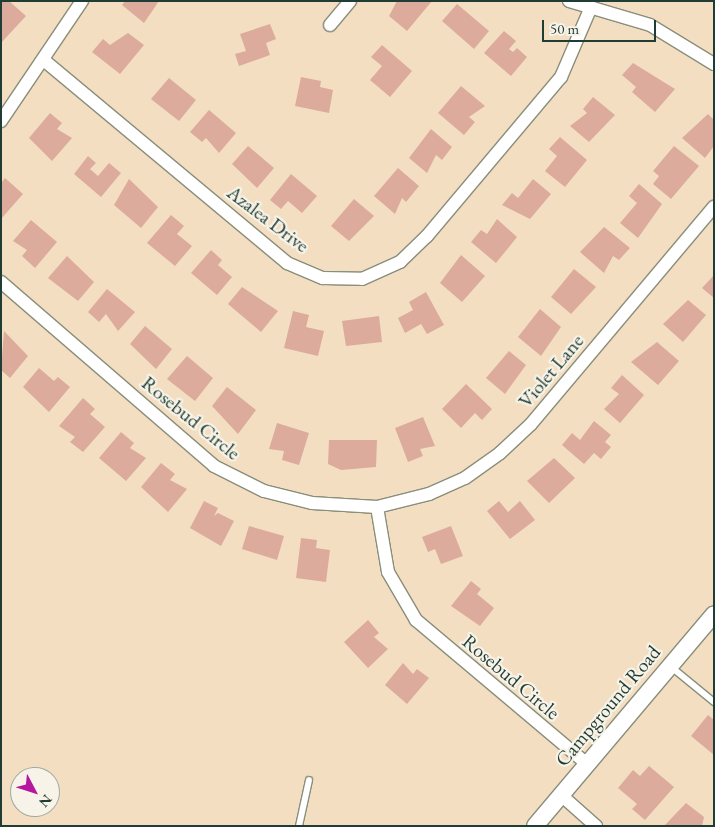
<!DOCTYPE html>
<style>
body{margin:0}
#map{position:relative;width:715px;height:827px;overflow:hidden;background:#f3dec2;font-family:"EB Garamond",serif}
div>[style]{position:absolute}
.building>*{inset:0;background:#dcab9c}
.roads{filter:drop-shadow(1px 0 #898e7b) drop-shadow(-1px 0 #898e7b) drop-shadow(0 1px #898e7b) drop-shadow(0 -1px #898e7b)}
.service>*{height:6px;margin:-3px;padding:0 3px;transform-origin:3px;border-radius:3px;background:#fff}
.minor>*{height:12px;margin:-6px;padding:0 6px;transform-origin:6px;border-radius:6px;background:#fff}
.tertiary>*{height:16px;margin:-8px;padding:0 8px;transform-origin:8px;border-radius:8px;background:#fff}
span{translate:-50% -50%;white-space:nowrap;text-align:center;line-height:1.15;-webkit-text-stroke:4.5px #f7f3e8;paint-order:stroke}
.street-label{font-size:20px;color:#1f3d34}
.frame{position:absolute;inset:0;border:2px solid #1f3d34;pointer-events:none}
.north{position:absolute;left:10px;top:767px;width:50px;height:50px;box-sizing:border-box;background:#f7f3e8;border:1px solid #a1aaa0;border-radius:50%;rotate:130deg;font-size:14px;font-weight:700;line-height:20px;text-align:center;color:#1f3d34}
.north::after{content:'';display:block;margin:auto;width:18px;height:22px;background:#b5179e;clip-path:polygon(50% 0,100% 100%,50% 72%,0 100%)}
.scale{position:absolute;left:542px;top:20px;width:114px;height:22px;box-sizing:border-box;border:2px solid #1f3d34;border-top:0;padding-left:6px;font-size:15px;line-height:18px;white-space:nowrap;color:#1f3d34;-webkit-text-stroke:4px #f7f3e8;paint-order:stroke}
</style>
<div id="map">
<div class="building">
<i style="clip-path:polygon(9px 1px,26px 16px,1px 43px,1px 2px)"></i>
<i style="clip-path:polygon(125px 1px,159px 1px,144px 23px,122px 5px)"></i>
<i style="clip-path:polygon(397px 1px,432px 1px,407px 31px,389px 16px)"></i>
<i style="clip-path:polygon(457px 4px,489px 31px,474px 49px,442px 21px)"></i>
<i style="clip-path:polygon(270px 24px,276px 39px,266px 43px,270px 55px,239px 66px,235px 54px,246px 51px,240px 34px)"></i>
<i style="clip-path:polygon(504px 31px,516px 41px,509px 49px,513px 52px,517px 48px,527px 57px,511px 76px,484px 53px)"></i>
<i style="clip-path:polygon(128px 33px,144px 45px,120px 74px,92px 52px,103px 39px,110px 45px)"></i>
<i style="clip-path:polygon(382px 45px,412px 71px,390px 97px,370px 80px,382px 66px,371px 57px)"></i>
<i style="clip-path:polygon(633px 63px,675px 89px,655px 112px,632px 92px,636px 87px,622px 75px)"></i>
<i style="clip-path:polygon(301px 77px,321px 81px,320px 87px,333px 90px,329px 113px,295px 106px)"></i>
<i style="clip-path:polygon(169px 78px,196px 100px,179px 121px,151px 99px)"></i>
<i style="clip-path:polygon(461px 86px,485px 106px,469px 117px,475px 122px,464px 135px,438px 113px)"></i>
<i style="clip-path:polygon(593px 97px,615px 115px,589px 142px,570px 126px,587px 113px,583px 109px)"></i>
<i style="clip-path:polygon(209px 110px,236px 133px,219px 153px,206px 138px,202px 142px,190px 132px)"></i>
<i style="clip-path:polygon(50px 113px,62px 123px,57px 129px,72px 138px,52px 161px,29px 138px)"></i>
<i style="clip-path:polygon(708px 114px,714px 120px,714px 146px,705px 158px,682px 138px)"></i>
<i style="clip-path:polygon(431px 129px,452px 147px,442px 160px,436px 155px,427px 173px,409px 158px)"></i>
<i style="clip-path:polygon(560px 137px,587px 160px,565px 187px,545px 171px,557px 156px,549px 149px)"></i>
<i style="clip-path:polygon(248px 146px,274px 168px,257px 188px,232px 164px)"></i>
<i style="clip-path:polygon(674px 146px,699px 166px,671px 199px,653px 184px,659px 176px,653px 171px)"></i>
<i style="clip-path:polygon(88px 156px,96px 163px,90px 169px,98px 176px,109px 163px,121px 173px,101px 197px,74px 174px)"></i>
<i style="clip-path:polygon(398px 168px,419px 186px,406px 202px,402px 198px,395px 214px,374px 196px)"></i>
<i style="clip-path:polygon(291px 174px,317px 196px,302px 213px,288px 201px,281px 209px,270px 200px)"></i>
<i style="clip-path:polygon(5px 178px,23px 194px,1px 219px,1px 183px)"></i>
<i style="clip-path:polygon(129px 179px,158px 207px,141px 228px,114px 205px)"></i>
<i style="clip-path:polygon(533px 179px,551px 194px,530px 219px,502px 205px,512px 193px,518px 198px)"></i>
<i style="clip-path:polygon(639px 184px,662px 204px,638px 238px,620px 223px,637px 203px,629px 196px)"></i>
<i style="clip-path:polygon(354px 199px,374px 216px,349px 241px,331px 226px)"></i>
<i style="clip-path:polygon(171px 215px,184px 226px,177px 234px,192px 246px,175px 266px,147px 243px)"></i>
<i style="clip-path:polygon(497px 219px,517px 237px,496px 263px,471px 242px,481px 230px,487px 234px)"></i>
<i style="clip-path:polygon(31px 220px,57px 242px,35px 268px,22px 256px,27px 250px,13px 241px)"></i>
<i style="clip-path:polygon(604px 227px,630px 248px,619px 260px,613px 256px,604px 273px,580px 252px)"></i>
<i style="clip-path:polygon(211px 250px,222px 260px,218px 265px,232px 277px,217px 295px,191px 273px)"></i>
<i style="clip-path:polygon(461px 255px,485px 276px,462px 302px,440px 283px)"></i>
<i style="clip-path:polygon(67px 256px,94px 282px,78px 301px,48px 278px)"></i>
<i style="clip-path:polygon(574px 269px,596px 287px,571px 314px,551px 297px)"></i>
<i style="clip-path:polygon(714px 275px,714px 298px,702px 288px)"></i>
<i style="clip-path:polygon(242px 287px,278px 311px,261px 332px,228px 304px)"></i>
<i style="clip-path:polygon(107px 289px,135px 312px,118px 331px,106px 314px,99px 322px,88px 312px)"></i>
<i style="clip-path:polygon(426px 292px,444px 325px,427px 334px,421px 324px,405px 333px,398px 318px,413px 310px,409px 302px)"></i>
<i style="clip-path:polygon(688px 300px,706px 315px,683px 342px,663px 324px)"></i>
<i style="clip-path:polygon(540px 309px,561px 327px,541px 356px,518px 337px)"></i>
<i style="clip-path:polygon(293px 311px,309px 315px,306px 327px,324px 331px,318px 356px,284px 348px)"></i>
<i style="clip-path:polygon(379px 316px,382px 342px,346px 346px,342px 321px)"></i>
<i style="clip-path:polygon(145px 326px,172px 349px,156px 369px,130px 344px)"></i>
<i style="clip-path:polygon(4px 331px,28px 356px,10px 378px,1px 370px)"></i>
<i style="clip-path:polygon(657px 342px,679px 361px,658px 385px,631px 362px)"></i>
<i style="clip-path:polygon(509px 351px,526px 365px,505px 394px,486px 378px)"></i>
<i style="clip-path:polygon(187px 356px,213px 378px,195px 401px,167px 379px)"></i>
<i style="clip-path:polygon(39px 368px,54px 381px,58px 377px,70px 387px,49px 412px,23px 387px)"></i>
<i style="clip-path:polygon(622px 375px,644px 395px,620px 423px,604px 409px,619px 394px,611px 388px)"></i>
<i style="clip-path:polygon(466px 384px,492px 409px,482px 420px,475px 413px,461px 428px,442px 409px)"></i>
<i style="clip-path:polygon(227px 387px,256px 410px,238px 434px,212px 406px)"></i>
<i style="clip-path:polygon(83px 398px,95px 409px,90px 414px,105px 427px,83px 452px,70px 442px,75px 437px,59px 426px)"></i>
<i style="clip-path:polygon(423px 417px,435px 446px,420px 449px,423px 456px,408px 462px,395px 428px)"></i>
<i style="clip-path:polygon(594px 421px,611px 435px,605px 442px,611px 447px,601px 459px,594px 453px,584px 464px,562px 445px,572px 433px,580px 440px)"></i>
<i style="clip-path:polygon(277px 423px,309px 433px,299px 465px,282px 460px,284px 451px,269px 449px)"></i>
<i style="clip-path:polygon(121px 432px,134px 443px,130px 448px,146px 458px,126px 481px,99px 458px)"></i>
<i style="clip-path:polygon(329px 440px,377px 440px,376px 467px,341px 470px,328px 464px)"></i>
<i style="clip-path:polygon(554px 458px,575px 478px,549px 503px,527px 481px)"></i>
<i style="clip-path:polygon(161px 463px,175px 474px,170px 480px,187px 489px,168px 512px,141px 487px)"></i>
<i style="clip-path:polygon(204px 501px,218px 508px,214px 516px,218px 513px,234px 521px,221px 546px,190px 528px)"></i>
<i style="clip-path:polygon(499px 501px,508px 512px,520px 501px,535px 520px,510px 539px,487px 511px)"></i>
<i style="clip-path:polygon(249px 526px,284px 536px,277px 560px,242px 549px)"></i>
<i style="clip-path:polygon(451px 526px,463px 556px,441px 564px,435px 549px,428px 552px,422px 537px)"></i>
<i style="clip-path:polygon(301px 538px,317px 540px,316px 548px,330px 550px,326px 582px,296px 578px)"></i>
<i style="clip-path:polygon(471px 581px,481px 589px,477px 594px,494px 608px,480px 626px,451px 606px)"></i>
<i style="clip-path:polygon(368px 620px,379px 633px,374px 637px,388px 649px,368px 668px,344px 642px)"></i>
<i style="clip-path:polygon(403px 663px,413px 674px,417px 669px,429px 678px,407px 704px,385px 685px)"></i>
<i style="clip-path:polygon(708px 715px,714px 720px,714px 755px,691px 736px)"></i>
<i style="clip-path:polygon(649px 766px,674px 787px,645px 820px,632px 809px,637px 804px,618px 788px,633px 770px,640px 776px)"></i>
<i style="clip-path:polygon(686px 803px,704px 817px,702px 826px,664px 826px)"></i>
</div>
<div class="roads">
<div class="service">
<i style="left:670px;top:666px;width:57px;rotate:39.3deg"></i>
<i style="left:299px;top:826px;width:47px;rotate:-77.7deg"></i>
</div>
<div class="minor">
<i style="left:569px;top:1px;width:84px;rotate:16.5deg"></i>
<i style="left:650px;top:25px;width:75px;rotate:31.4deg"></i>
<i style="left:330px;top:25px;width:31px;rotate:-50deg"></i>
<i style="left:46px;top:62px;width:314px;rotate:39.8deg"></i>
<i style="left:287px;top:263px;width:39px;rotate:23deg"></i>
<i style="left:323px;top:278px;width:39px;rotate:1deg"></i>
<i style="left:362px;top:279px;width:42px;rotate:-24.1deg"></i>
<i style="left:400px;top:262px;width:37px;rotate:-44deg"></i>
<i style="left:427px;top:236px;width:208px;rotate:-49.9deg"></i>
<i style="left:561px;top:77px;width:76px;rotate:-66.8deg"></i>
<i style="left:1px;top:121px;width:145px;rotate:-56deg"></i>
<i style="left:1px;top:282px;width:281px;rotate:40.8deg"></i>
<i style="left:214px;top:466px;width:56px;rotate:26.6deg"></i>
<i style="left:264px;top:491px;width:49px;rotate:14deg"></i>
<i style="left:312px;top:503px;width:65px;rotate:3.5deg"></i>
<i style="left:377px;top:507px;width:54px;rotate:-14deg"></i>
<i style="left:429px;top:494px;width:39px;rotate:-24deg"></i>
<i style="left:465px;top:478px;width:43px;rotate:-35.5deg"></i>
<i style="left:500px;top:453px;width:42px;rotate:-43.1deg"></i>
<i style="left:531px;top:424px;width:284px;rotate:-49.9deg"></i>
<i style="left:377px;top:507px;width:66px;rotate:80.4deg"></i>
<i style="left:388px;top:572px;width:56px;rotate:59.7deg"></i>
<i style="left:416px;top:620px;width:224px;rotate:40.1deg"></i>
<i style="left:561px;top:795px;width:47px;rotate:41.5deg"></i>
</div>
<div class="tertiary">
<i style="left:535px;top:826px;width:277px;rotate:-49.8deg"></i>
</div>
</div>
<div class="street-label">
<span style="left:268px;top:219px;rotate:37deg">Azalea Drive</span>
<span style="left:551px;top:371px;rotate:-50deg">Violet Lane</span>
<span style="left:191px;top:418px;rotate:39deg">Rosebud Circle</span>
<span style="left:511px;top:677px;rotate:40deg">Rosebud Circle</span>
<span style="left:608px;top:706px;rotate:-50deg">Campground Road</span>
</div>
<div class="frame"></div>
<div class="north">N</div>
<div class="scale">50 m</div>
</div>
